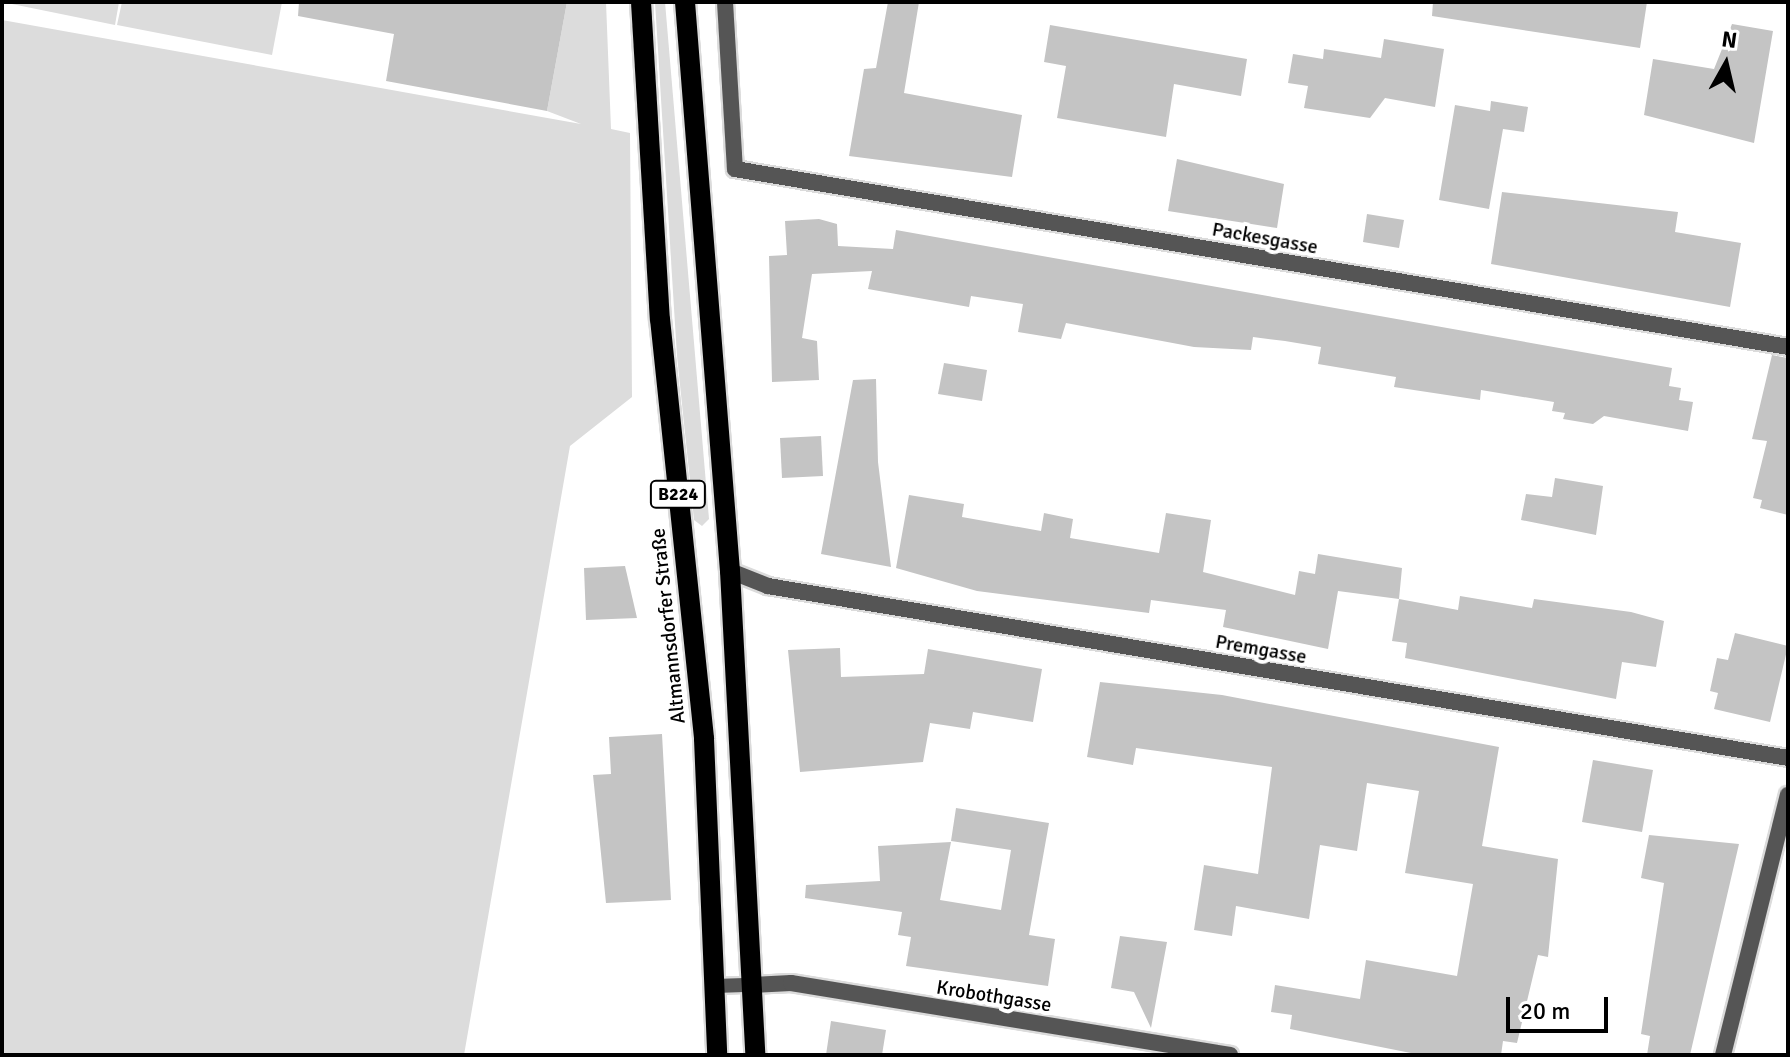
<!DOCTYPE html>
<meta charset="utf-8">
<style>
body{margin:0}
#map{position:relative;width:1790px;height:1057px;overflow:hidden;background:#fff;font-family:Signika,sans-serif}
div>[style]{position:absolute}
.green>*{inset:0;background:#dcdcdc}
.building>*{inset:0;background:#c4c4c4}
.roads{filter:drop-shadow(2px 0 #dbdbdb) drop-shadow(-2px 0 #dbdbdb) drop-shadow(0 2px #dbdbdb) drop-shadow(0 -2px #dbdbdb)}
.lane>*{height:14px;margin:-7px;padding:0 7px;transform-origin:7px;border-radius:7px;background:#555}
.street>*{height:16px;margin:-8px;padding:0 8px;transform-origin:8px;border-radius:8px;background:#555}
.primary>*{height:20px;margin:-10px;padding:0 10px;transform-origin:10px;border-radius:10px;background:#000}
span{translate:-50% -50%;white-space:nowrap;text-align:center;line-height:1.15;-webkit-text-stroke:8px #fff;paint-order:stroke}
.shield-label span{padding:2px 6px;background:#fff;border:2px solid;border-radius:6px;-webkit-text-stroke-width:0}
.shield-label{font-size:18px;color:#000;font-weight:700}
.street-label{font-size:20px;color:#000}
.frame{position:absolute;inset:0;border:4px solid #000;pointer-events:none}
.north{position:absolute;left:1686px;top:24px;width:80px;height:80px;-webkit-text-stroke:6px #fff;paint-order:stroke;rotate:8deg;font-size:22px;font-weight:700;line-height:32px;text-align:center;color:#000}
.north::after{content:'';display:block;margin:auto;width:28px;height:36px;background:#000;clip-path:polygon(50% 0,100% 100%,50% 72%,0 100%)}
.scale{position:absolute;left:1506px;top:997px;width:102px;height:36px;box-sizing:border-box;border:4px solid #000;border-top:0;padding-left:10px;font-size:24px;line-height:28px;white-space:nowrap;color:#000;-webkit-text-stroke:6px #fff;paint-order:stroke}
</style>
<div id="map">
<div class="green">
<i style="clip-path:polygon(2px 2px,119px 2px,115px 25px)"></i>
<i style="clip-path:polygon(122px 2px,282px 2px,272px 55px,117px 25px)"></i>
<i style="clip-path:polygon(567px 2px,606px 2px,611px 129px,630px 133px,632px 397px,570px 446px,464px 1055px,2px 1055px,2px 20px,581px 124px,547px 111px)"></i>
<i style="clip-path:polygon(655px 2px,665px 2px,709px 519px,702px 526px,694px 520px,677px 356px)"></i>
</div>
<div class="building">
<i style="clip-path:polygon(299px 2px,567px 2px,547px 111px,386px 81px,394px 34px,298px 16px)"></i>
<i style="clip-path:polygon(888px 2px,919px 2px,904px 93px,1022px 115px,1012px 177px,849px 156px,864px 69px,876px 68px)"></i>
<i style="clip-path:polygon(1433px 2px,1647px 2px,1640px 48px,1432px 16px)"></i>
<i style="clip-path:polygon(1732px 24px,1773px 31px,1754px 143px,1644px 115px,1653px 59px,1714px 69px)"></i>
<i style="clip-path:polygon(1050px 25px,1247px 59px,1241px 96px,1174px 84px,1166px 137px,1057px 118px,1066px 66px,1044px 62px)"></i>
<i style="clip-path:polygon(1384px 39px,1444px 49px,1435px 107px,1385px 98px,1370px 118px,1304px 108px,1308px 86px,1288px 83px,1293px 54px,1323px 59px,1324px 49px,1381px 58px)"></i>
<i style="clip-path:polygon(1491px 101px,1528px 107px,1524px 132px,1503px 129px,1489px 209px,1439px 200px,1455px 105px,1490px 111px)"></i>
<i style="clip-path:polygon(1177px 159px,1284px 184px,1277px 228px,1168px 211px)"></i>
<i style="clip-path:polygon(1502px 192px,1678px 212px,1675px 232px,1741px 243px,1730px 307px,1491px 264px)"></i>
<i style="clip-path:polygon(1367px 214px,1404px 220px,1399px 248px,1363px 242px)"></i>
<i style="clip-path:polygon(819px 219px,837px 224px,838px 246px,893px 249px,896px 230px,1672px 368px,1669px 386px,1681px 388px,1679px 400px,1693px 402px,1688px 431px,1604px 416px,1593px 424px,1563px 419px,1565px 413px,1552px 411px,1554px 402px,1481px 390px,1480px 400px,1394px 387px,1396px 377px,1318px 364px,1321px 347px,1285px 341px,1253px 337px,1251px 350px,1194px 347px,1066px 323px,1061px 339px,1018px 332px,1023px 304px,971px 296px,969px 307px,868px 289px,872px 271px,812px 274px,802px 338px,817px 341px,819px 380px,772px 382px,769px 256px,787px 255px,785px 221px)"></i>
<i style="clip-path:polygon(1772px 355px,1788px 358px,1788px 515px,1760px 508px,1762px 500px,1753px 498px,1767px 441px,1752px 439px)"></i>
<i style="clip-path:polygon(944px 363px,987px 370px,982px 401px,938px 394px)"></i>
<i style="clip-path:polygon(876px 379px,878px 462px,891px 567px,821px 554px,853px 380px)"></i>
<i style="clip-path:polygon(821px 436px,823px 476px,782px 478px,780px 438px)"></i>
<i style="clip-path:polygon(1555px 478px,1603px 486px,1596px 535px,1521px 520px,1526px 494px,1552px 497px)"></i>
<i style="clip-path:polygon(909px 495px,964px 504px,962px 517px,1041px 531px,1044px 513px,1073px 519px,1070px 538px,1159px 553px,1166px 513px,1211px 520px,1203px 572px,1295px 595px,1299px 571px,1315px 574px,1318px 554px,1402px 568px,1399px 599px,1458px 610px,1460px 596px,1532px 608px,1534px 599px,1631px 612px,1664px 621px,1656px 667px,1622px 662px,1616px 699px,1405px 658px,1407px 643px,1392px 641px,1399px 599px,1338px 591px,1328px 649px,1223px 627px,1226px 610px,1151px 600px,1149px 613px,977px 591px,896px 568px)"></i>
<i style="clip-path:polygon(625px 566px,637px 618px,586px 620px,584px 568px)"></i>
<i style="clip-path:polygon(1735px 633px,1788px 646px,1770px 722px,1714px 709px,1718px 693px,1710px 691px,1717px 658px,1728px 660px)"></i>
<i style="clip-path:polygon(840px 648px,841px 677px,924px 674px,928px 649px,1042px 669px,1033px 722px,973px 712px,970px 729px,930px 723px,923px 762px,800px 772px,788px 650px)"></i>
<i style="clip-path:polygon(1100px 682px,1222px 695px,1499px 747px,1482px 846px,1558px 859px,1548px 957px,1538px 955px,1517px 1043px,1503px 1041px,1501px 1055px,1421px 1055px,1290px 1029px,1292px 1015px,1271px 1012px,1275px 985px,1360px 999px,1366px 960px,1457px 976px,1473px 884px,1405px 873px,1419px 791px,1367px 783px,1357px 851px,1320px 845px,1309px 919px,1236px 906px,1232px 936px,1194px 930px,1204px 865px,1258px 874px,1272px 767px,1136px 748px,1133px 765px,1087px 757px)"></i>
<i style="clip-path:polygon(662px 734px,671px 900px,606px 903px,593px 775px,611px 774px,609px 737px)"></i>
<i style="clip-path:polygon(1593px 760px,1653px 770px,1642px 832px,1582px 822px)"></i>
<i style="clip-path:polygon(956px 808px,1049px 823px,1029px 935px,1055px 939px,1048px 986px,906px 966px,911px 937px,898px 935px,902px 912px,805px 898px,806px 885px,880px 881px,878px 846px,951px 842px,940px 900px,1001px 910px,1011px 850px,951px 841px)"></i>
<i style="clip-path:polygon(1649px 835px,1739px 844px,1690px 1055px,1647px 1055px,1650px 1036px,1641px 1034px,1664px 883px,1641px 878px)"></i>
<i style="clip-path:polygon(1120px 936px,1167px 942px,1151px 1028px,1134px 992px,1111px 988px)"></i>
<i style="clip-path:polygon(831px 1021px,886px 1030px,882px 1055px,826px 1055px)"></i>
</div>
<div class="roads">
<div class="lane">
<i style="left:715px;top:986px;width:37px;rotate:-2deg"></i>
</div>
<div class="street">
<i style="left:725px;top:2px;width:167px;rotate:86.6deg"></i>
<i style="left:735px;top:169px;width:1068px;rotate:9.59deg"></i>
<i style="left:730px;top:571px;width:41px;rotate:21.5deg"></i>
<i style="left:768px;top:586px;width:1034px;rotate:9.57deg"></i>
<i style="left:752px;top:985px;width:39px;rotate:-3deg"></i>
<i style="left:791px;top:983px;width:445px;rotate:9.3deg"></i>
<i style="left:1723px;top:1055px;width:268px;rotate:-76deg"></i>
</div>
<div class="primary">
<i style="left:641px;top:2px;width:318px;rotate:86.6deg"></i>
<i style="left:660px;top:319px;width:422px;rotate:84deg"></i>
<i style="left:704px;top:739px;width:316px;rotate:87.6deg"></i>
<i style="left:685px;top:2px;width:571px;rotate:85.48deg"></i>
<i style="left:730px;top:571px;width:485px;rotate:87deg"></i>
</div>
</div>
<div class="shield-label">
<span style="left:678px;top:494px">B224</span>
</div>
<div class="street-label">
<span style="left:1265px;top:238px;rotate:10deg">Packesgasse</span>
<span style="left:668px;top:626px;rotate:-96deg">Altmannsdorfer Straße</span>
<span style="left:1261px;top:649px;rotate:10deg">Premgasse</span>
<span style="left:994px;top:996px;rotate:9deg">Krobothgasse</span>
</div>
<div class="frame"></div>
<div class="north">N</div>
<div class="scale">20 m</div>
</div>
